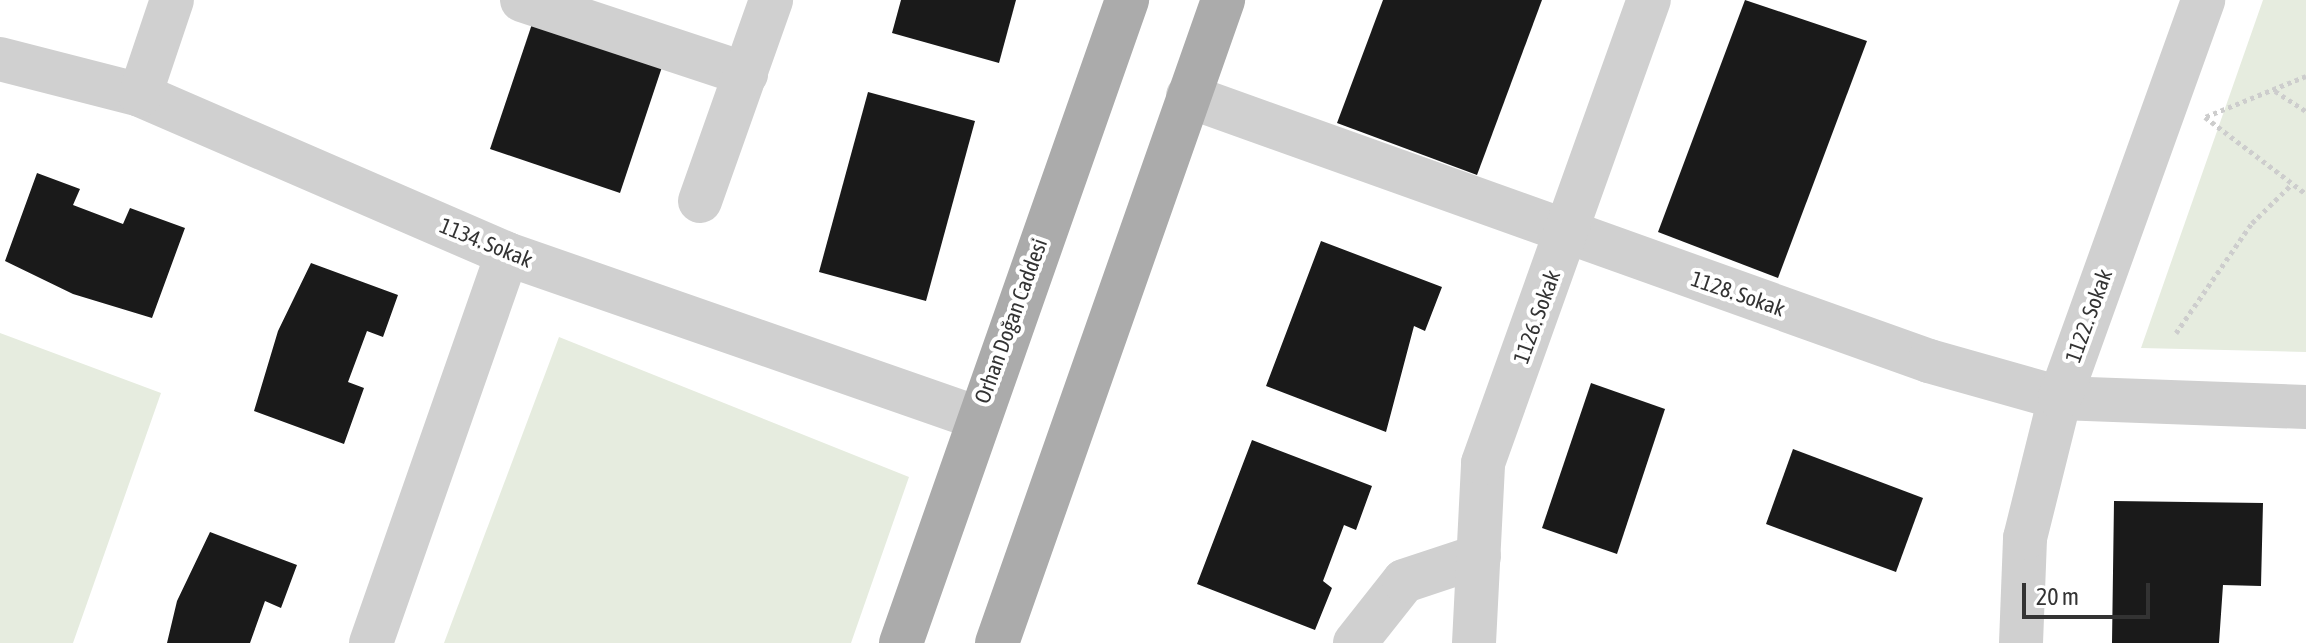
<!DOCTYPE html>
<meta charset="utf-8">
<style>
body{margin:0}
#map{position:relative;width:2306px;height:643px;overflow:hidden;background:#fff;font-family:"Asap Condensed",sans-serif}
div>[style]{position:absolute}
.green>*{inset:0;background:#e6ecdf}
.building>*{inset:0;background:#1a1a1a}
.path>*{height:5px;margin-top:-2.5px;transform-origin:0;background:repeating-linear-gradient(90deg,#cdcdcd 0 4px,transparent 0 8px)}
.minor>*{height:44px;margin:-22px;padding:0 22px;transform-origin:22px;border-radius:22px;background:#d0d0d0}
.major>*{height:44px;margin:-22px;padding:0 22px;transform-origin:22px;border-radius:22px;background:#ababab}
span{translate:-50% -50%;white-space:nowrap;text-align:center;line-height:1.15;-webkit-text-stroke:8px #fff;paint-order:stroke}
.street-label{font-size:22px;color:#333}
.scale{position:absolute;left:2022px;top:583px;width:128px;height:36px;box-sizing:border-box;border:4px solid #333;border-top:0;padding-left:10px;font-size:24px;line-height:28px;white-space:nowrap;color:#333;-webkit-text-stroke:6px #fff;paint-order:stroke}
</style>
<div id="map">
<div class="green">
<i style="clip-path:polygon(2263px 0,2306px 0,2306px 352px,2141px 348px)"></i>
<i style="clip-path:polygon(0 333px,161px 393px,73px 643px,0 643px)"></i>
<i style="clip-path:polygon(559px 337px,909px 477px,851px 643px,444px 643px)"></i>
</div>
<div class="building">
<i style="clip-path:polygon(901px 0,1016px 0,999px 63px,892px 33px)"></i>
<i style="clip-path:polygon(1383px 0,1542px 0,1477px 175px,1337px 123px)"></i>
<i style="clip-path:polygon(1745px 0,1867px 41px,1778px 278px,1658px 232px)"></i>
<i style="clip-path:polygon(533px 21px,663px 64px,620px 193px,490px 149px)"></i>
<i style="clip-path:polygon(868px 92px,975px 121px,926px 301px,819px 272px)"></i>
<i style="clip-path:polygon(37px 173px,80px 189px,73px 205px,123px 224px,130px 208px,185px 228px,152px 318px,73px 294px,5px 261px)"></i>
<i style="clip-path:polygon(1321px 241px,1442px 287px,1425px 331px,1414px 326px,1386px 432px,1266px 386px)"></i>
<i style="clip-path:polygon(311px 263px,398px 295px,383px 337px,367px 331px,348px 382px,364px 388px,344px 444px,254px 411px,278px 331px)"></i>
<i style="clip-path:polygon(1591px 383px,1665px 409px,1617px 554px,1542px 528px)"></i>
<i style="clip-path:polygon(1252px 440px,1372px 486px,1356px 530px,1344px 525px,1323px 581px,1332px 588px,1315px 630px,1197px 584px)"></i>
<i style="clip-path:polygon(1793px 449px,1923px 498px,1896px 572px,1766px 524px)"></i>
<i style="clip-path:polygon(2114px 501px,2263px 503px,2261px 586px,2223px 585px,2219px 643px,2112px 643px)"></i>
<i style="clip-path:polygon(210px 532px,297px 565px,281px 608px,265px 601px,250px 643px,167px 643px,177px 601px)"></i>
</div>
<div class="path">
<i style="left:2306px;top:76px;width:109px;rotate:157.9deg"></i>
<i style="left:2205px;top:117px;width:127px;rotate:37.3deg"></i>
<i style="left:2275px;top:91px;width:37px;rotate:33deg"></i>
<i style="left:2176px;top:333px;width:134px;rotate:-55.4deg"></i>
<i style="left:2252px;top:223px;width:54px;rotate:-44.3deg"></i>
</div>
<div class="minor">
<i style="left:522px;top:0;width:236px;rotate:18.3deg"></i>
<i style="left:0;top:59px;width:145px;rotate:14.4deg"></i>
<i style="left:140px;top:95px;width:400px;rotate:23.4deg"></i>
<i style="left:507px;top:254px;width:497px;rotate:19.2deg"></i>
<i style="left:140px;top:95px;width:100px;rotate:-71.4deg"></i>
<i style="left:1188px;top:96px;width:787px;rotate:19.68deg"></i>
<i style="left:1929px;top:361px;width:136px;rotate:15.8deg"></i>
<i style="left:2060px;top:398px;width:246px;rotate:2.1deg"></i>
<i style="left:700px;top:201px;width:213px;rotate:-70.5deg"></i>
<i style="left:371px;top:643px;width:412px;rotate:-70.7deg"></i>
<i style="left:1355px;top:643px;width:79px;rotate:-51.7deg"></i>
<i style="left:1404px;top:581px;width:79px;rotate:-18.4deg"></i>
<i style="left:1474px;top:643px;width:180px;rotate:-87.1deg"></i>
<i style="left:1483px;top:463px;width:492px;rotate:-70.3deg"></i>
<i style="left:2021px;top:643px;width:105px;rotate:-87.8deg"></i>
<i style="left:2025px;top:538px;width:144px;rotate:-76deg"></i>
<i style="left:2060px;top:398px;width:423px;rotate:-70.2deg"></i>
</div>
<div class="major">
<i style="left:901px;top:643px;width:682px;rotate:-70.63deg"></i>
<i style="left:997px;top:643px;width:682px;rotate:-70.63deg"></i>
</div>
<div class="street-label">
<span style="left:486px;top:243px;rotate:22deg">1134. Sokak</span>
<span style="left:1738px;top:294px;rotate:19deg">1128. Sokak</span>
<span style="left:2089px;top:316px;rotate:-70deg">1122. Sokak</span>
<span style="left:1537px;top:317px;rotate:-70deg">1126. Sokak</span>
<span style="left:1011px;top:321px;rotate:-70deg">Orhan Doğan Caddesi</span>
</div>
<div class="scale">20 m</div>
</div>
